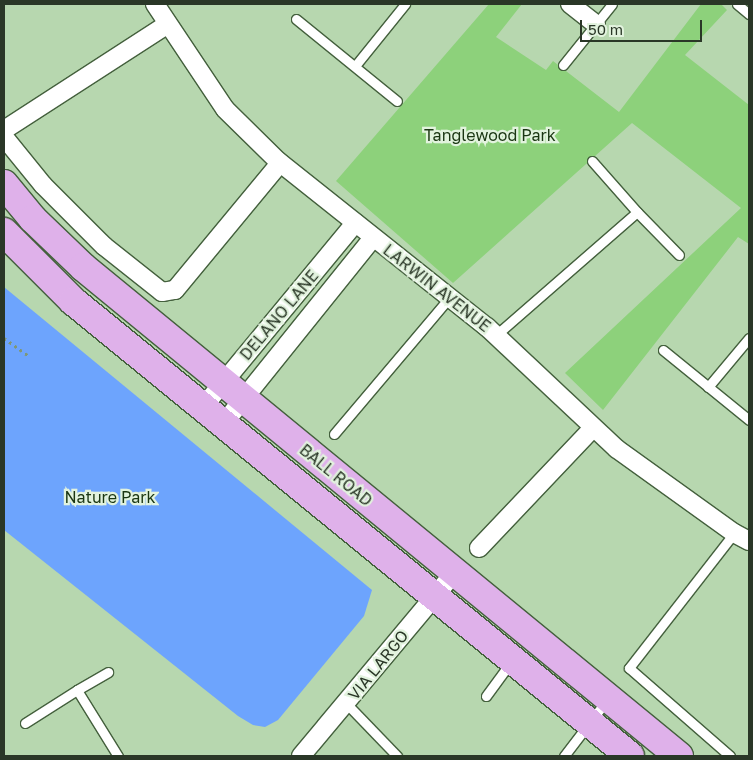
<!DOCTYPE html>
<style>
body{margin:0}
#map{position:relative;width:753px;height:760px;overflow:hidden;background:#b7d7af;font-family:"Golos Text",sans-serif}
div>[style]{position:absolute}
.green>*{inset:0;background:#8dd17b}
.water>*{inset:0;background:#6da4fd}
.path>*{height:3px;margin-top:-1.5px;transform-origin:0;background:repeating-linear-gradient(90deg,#7e9778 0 2.5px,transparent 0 6.5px)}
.roads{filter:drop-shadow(1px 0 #44603d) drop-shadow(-1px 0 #44603d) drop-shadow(0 1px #44603d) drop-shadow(0 -1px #44603d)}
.lane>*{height:9px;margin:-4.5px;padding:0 4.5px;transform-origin:4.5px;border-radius:4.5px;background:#fff}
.street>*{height:18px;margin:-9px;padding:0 9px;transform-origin:9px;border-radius:9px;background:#fff}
.primary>*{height:28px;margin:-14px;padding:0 14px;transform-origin:14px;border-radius:14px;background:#dfb1ea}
span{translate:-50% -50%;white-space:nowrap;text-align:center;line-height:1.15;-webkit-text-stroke:4.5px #e2f3de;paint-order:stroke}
.park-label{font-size:16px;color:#1a3612}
.street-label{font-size:16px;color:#2a3727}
.frame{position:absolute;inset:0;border:5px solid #2a3727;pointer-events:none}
.scale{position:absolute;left:580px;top:20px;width:122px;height:22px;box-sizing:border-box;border:2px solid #2a3727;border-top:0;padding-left:6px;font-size:15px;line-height:18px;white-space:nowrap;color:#2a3727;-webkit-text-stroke:4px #e2f3de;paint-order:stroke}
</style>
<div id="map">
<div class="green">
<i style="clip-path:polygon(489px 4px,522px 4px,496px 37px,546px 70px,553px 61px,619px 112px,701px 4px,721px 4px,727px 10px,685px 55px,749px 105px,749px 244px,738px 237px,603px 410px,565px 373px,741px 208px,632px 123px,453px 283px,336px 181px)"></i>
</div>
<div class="water">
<i style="clip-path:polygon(4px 287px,372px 590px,364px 616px,278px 720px,265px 727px,253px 725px,238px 716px,4px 530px)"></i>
</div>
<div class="path">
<i style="left:4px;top:338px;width:29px;rotate:36deg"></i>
</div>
<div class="roads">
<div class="lane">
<i style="left:737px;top:4px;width:16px;rotate:40deg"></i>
<i style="left:296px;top:19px;width:130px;rotate:39.1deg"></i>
<i style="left:563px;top:65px;width:78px;rotate:-51.2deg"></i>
<i style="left:355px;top:66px;width:80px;rotate:-51.1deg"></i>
<i style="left:637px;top:212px;width:60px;rotate:45.7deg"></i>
<i style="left:496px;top:335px;width:187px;rotate:-41.1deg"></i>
<i style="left:637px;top:212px;width:68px;rotate:-131.4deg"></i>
<i style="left:663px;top:350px;width:111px;rotate:39.1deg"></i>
<i style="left:708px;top:387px;width:64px;rotate:-50.1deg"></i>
<i style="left:334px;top:434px;width:178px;rotate:-49.8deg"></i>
<i style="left:77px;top:690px;width:36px;rotate:-30deg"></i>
<i style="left:486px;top:696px;width:42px;rotate:-53.7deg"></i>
<i style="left:347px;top:704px;width:72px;rotate:46.1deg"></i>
<i style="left:25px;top:723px;width:62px;rotate:-32.4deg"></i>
<i style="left:77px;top:690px;width:78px;rotate:58.2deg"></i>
<i style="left:564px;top:756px;width:69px;rotate:-52.6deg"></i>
<i style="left:730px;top:756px;width:134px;rotate:-138.9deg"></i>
<i style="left:629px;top:668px;width:171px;rotate:-52.1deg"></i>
</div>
<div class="street">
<i style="left:155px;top:4px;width:126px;rotate:56.3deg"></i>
<i style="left:225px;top:109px;width:74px;rotate:44.5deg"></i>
<i style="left:278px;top:161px;width:267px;rotate:38.5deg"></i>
<i style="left:487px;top:327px;width:178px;rotate:43.2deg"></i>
<i style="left:617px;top:449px;width:144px;rotate:35.7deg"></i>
<i style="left:734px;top:533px;width:17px;rotate:28deg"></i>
<i style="left:570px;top:4px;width:33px;rotate:38deg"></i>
<i style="left:4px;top:130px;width:195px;rotate:-32.9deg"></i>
<i style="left:4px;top:137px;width:62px;rotate:50.9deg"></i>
<i style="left:43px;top:185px;width:86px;rotate:45deg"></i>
<i style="left:104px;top:246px;width:74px;rotate:38.4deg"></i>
<i style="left:162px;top:292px;width:13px;rotate:-9deg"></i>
<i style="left:175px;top:290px;width:165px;rotate:-50.4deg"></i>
<i style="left:203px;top:407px;width:239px;rotate:-50.4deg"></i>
<i style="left:224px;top:423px;width:238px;rotate:-51.2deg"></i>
<i style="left:479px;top:548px;width:166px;rotate:-46.5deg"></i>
<i style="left:301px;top:756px;width:240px;rotate:-50.1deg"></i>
</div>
<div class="primary">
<i style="left:4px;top:184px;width:45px;rotate:50.4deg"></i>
<i style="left:33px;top:219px;width:69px;rotate:43.8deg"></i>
<i style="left:83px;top:267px;width:771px;rotate:39.37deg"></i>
<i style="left:4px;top:232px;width:98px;rotate:45deg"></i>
<i style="left:73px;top:301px;width:719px;rotate:39.24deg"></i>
</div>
</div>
<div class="park-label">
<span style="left:490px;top:135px">Tanglewood Park</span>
<span style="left:110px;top:497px">Nature Park</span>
</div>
<div class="street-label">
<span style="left:437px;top:288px;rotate:38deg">LARWIN AVENUE</span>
<span style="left:279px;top:315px;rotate:-50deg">DELANO LANE</span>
<span style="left:336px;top:475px;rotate:39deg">BALL ROAD</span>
<span style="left:378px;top:665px;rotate:-51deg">VIA LARGO</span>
</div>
<div class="frame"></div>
<div class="scale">50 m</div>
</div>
